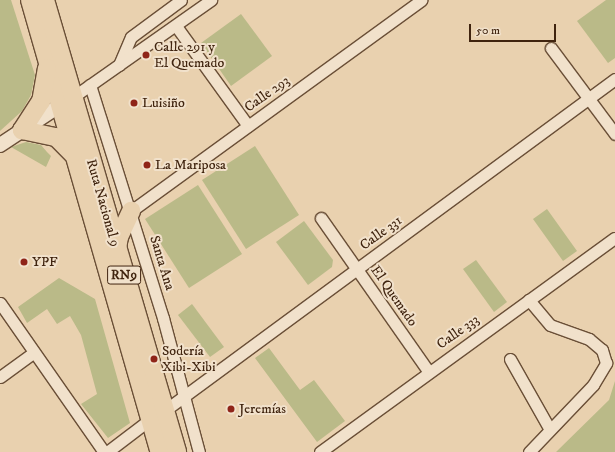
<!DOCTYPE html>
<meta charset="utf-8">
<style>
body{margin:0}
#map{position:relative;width:615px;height:452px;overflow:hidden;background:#e9d1af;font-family:"IM FELL DW Pica",serif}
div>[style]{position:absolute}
.green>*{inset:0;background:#baba88}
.roads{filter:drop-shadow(1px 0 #6a4f37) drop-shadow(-1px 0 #6a4f37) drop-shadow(0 1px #6a4f37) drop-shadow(0 -1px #6a4f37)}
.minor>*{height:11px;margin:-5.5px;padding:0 5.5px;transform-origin:5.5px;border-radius:5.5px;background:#f1e1cb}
.tertiary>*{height:14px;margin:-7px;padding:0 7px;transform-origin:7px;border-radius:7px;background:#f1e1cb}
.primary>*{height:18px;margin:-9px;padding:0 9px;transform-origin:9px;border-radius:9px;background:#e9d1af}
.dots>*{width:11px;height:11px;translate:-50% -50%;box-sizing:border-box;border:2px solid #f1e1cb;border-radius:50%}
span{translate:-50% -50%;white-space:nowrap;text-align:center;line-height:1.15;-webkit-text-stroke:4px #f1e1cb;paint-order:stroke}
.shield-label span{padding:1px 3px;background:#f1e1cb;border:1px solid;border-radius:3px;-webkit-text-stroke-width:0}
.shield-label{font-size:13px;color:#40240f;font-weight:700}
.poi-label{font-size:14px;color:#40240f}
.left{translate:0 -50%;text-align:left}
.street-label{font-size:14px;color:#40240f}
.scale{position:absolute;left:469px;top:24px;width:87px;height:18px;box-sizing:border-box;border:2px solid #40240f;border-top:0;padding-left:5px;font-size:12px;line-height:14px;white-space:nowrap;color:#40240f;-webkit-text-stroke:3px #f1e1cb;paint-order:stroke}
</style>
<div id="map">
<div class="green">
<i style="clip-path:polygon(0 0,11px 0,35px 75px,31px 95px,22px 111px,0 131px)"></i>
<i style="clip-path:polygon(606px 0,615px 0,615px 58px,608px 63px,577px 21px)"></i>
<i style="clip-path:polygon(241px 14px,272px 56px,231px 86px,201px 43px)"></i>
<i style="clip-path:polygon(26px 142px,41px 145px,47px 152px,51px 156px,46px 167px,11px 147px)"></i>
<i style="clip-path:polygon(255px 146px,299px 215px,246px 249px,202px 180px)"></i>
<i style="clip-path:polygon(198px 185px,242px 254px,189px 288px,145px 219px)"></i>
<i style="clip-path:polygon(547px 209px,577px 251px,563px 261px,533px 219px)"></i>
<i style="clip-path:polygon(304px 221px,333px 260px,332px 267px,308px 285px,276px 242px)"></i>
<i style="clip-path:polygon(476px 260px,507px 302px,494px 312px,463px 269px)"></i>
<i style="clip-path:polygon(59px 278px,95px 299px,130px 423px,108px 438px,81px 404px,97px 394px,81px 335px,70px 316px,57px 324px,47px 309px,27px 323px,18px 307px)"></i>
<i style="clip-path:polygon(192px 304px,224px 347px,210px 357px,178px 315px)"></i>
<i style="clip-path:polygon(269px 348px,300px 390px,314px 380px,345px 421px,317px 442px,255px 358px)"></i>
<i style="clip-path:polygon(615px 381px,615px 452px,556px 452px,609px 400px)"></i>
</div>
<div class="roads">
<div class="minor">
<i style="left:176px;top:26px;width:123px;rotate:54.2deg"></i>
<i style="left:551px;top:48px;width:107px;rotate:53.3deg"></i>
<i style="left:119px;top:65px;width:30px;rotate:-67deg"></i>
<i style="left:131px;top:37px;width:62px;rotate:-36.5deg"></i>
<i style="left:90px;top:85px;width:244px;rotate:72.6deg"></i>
<i style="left:163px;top:318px;width:139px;rotate:75deg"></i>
<i style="left:73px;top:97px;width:169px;rotate:-35.1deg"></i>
<i style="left:131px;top:211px;width:359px;rotate:-36deg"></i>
<i style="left:321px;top:218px;width:188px;rotate:55deg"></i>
<i style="left:0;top:303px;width:182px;rotate:55.1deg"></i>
<i style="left:510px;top:359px;width:79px;rotate:60.5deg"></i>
<i style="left:0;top:377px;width:41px;rotate:-36deg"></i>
<i style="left:164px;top:411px;width:560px;rotate:-36.36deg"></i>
<i style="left:107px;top:452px;width:53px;rotate:-37.3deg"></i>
<i style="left:320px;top:452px;width:364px;rotate:-36deg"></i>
<i style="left:529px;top:452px;width:93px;rotate:-46.3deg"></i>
<i style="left:593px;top:385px;width:26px;rotate:-59deg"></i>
<i style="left:606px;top:363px;width:14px;rotate:-107deg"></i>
<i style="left:602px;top:350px;width:17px;rotate:-140deg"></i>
<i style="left:589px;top:339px;width:41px;rotate:-160.3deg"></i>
<i style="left:550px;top:325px;width:33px;rotate:-130deg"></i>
</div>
<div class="tertiary">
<i style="left:0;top:145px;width:82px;rotate:-33.5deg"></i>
</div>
<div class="primary">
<i style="left:30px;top:0;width:470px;rotate:74deg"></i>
<i style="left:45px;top:0;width:471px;rotate:73.7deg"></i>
<i style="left:47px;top:68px;width:34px;rotate:100deg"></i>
<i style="left:41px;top:101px;width:35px;rotate:123deg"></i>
<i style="left:22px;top:130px;width:35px;rotate:12deg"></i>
<i style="left:56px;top:137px;width:23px;rotate:45deg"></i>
<i style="left:117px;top:249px;width:12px;rotate:-81deg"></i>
<i style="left:119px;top:237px;width:29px;rotate:-65deg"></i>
</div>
</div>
<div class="dots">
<i style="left:146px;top:55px;background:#8f2418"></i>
<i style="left:134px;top:103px;background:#8f2418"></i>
<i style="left:147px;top:165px;background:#8f2418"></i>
<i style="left:24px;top:262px;background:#8f2418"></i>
<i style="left:154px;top:359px;background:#8f2418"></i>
<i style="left:231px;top:409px;background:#8f2418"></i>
</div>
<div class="shield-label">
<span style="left:124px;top:275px">RN9</span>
</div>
<div class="poi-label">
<span class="left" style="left:154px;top:55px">Calle 291 y<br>El Quemado</span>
<span class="left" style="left:142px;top:103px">Luisiño</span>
<span class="left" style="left:155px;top:165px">La Mariposa</span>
<span class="left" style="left:32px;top:262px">YPF</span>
<span class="left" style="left:162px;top:359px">Sodería<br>Xibi-Xibi</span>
<span class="left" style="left:239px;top:409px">Jeremías</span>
</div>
<div class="street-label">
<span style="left:267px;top:94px;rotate:-36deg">Calle 293</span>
<span style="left:103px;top:203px;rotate:74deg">Ruta Nacional 9</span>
<span style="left:381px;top:233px;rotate:-36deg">Calle 331</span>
<span style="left:162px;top:263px;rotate:73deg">Santa Ana</span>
<span style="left:394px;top:296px;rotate:55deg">El Quemado</span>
<span style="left:458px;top:332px;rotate:-36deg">Calle 333</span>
</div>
<div class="scale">50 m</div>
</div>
